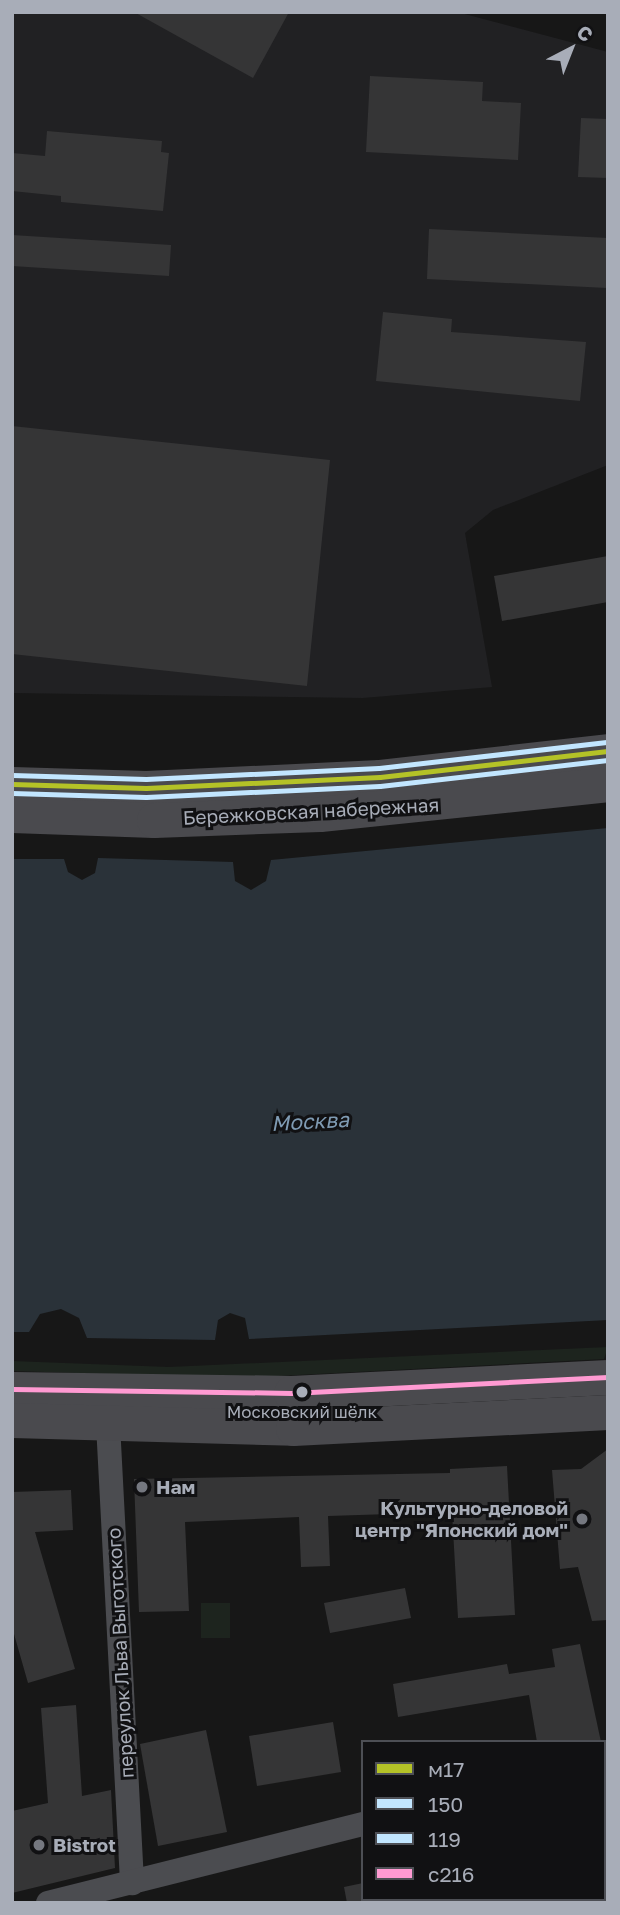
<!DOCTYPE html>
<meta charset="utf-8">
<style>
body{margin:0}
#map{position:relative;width:620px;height:1915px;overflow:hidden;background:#171717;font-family:"Golos Text",sans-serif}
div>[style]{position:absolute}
.built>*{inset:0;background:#212123}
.green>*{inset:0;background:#1d241e}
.water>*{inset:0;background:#2a3239}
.building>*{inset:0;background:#353536}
.minor>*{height:24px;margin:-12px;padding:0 12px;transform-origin:12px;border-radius:12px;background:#4b4c50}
.secondary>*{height:35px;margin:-17.5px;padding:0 17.5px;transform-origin:17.5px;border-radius:17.5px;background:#4a4a4e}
.bus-1>*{height:5px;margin:-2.5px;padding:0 2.5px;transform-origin:2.5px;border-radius:2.5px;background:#b4c227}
.bus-2>*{height:5px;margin:-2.5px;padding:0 2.5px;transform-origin:2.5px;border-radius:2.5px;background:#c2e6ff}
.bus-3>*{height:5px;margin:-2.5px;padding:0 2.5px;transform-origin:2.5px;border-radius:2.5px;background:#c2e6ff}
.bus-4>*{height:5px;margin:-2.5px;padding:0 2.5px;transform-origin:2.5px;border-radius:2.5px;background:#ff9ad2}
.dots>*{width:19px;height:19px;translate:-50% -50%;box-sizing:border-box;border:4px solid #111113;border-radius:50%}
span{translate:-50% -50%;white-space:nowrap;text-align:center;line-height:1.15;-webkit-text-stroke:6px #111113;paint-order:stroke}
.bus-label{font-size:17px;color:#a8adb8}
.street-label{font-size:19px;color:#a8adb8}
.poi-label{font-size:19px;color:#a8adb8;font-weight:700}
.left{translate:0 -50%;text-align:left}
.right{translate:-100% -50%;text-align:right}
.water-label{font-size:21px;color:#7f9bb3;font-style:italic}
.frame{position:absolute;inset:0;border:14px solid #a8adb8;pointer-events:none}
.legend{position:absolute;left:361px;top:1740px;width:245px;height:161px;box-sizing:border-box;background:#111113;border:2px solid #4d4f55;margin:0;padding:9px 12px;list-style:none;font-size:21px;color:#a8adb8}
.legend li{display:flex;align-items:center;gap:14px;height:35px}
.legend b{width:35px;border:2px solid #4d4f55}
.north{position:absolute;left:536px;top:14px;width:70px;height:70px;-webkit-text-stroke:5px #111113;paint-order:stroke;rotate:42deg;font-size:19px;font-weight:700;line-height:28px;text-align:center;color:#a8adb8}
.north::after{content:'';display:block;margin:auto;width:24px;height:32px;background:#a8adb8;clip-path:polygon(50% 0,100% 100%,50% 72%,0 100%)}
</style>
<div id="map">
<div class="built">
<i style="clip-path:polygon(12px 12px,457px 12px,608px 52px,608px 465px,493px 510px,465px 533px,492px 687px,363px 698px,12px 693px)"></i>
</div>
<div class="green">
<i style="clip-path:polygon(608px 1347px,604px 1359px,240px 1378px,12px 1371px,12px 1361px,169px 1367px)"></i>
<i style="clip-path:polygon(201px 1603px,230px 1603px,230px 1638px,201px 1638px)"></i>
</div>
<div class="water">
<i style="clip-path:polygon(608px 828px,608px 1320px,249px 1339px,245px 1318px,230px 1313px,218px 1320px,215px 1340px,87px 1338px,79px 1318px,61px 1309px,40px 1314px,29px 1332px,12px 1332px,12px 859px,64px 859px,68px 872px,82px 880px,95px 873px,98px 858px,233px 862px,235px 881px,251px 890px,266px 881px,271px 860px)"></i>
</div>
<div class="building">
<i style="clip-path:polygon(134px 12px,289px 12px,253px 78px)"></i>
<i style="clip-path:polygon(370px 76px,483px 82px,482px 101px,521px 103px,518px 160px,366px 152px)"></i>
<i style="clip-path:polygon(581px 118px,608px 119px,608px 178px,578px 177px)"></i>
<i style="clip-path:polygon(47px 131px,162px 141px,161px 152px,169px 153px,163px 211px,61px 202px,61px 196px,12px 191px,12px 153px,45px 156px)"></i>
<i style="clip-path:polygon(429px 229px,608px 238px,607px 288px,427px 279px)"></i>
<i style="clip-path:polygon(12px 235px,171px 245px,169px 276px,12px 266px)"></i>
<i style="clip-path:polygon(383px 312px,452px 319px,451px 332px,586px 342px,580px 401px,376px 381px)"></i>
<i style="clip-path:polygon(12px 426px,330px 460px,307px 686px,12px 654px)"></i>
<i style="clip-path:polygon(608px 556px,608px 602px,502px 621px,494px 576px)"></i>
<i style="clip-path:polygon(608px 1449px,608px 1620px,592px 1621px,578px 1567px,560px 1569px,552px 1470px,581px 1469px)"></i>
<i style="clip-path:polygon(507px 1466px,515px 1615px,458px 1618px,452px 1512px,328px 1516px,330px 1566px,301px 1567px,299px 1517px,185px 1522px,189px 1611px,139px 1612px,134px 1479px,450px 1473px,450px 1469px)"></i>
<i style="clip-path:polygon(71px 1490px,73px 1530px,35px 1532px,75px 1669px,28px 1683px,12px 1627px,12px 1492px)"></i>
<i style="clip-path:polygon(405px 1588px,411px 1618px,330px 1633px,324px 1603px)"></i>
<i style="clip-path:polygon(580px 1644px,601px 1742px,537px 1742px,529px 1695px,398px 1717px,393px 1684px,507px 1664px,509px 1674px,555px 1667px,552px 1649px)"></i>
<i style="clip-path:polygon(76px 1705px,82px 1796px,111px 1790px,115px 1868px,12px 1893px,12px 1811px,48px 1803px,41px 1708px)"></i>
<i style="clip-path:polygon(333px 1722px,341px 1772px,257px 1786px,249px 1736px)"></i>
<i style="clip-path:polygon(206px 1730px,227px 1832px,158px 1846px,140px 1744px)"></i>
<i style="clip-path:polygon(363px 1883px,363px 1903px,347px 1903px,344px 1887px)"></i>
</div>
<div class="minor">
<i style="left:108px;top:1424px;width:460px;rotate:87deg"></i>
<i style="left:604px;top:1788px;width:4px;rotate:-14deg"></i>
<i style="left:48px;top:1903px;width:325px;rotate:-14.1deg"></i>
</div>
<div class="secondary">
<i style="left:12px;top:784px;width:134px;rotate:1.7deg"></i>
<i style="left:146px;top:788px;width:234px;rotate:-2.7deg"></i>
<i style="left:380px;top:777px;width:229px;rotate:-6.5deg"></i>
<i style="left:12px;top:815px;width:142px;rotate:2deg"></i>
<i style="left:154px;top:820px;width:166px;rotate:-2.1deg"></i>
<i style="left:320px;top:814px;width:290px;rotate:-5.9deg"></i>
<i style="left:12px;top:1389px;width:279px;rotate:0.8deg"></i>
<i style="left:291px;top:1393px;width:317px;rotate:-2.9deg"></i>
<i style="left:12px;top:1420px;width:281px;rotate:1.6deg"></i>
<i style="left:293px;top:1428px;width:315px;rotate:-2.9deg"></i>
</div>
<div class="bus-1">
<i style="left:12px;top:784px;width:134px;rotate:1.7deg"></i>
<i style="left:146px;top:788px;width:234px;rotate:-2.7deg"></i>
<i style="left:380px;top:777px;width:229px;rotate:-6.5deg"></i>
</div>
<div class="bus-2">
<i style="left:12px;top:793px;width:134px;rotate:1.7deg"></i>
<i style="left:146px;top:797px;width:234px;rotate:-2.7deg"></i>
<i style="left:380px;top:786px;width:229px;rotate:-6.5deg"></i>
</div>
<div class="bus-3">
<i style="left:12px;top:775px;width:134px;rotate:1.7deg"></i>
<i style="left:146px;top:779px;width:233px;rotate:-2.7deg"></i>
<i style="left:379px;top:768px;width:229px;rotate:-6.5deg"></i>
</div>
<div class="bus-4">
<i style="left:12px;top:1389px;width:279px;rotate:0.8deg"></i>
<i style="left:291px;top:1393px;width:317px;rotate:-2.9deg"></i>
</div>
<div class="dots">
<i style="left:302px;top:1392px;background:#a8adb8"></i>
<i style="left:142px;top:1487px;background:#757880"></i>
<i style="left:582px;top:1519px;background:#757880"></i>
<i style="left:39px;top:1845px;background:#757880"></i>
</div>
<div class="bus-label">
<span style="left:302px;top:1412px">Московский шёлк</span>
</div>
<div class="street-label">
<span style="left:311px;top:811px;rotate:-3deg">Бережковская набережная</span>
<span style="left:120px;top:1653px;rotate:-93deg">переулок Льва Выготского</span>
</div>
<div class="poi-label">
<span class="left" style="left:156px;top:1487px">Нам</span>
<span class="right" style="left:568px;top:1519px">Культурно-деловой<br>центр "Японский дом"</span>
<span class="left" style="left:53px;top:1845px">Bistrot</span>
</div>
<div class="water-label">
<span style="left:310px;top:1121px;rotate:-3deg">Москва</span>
</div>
<div class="frame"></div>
<ul class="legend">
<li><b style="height:9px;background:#b4c227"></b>м17</li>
<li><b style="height:9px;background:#c2e6ff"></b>150</li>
<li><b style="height:9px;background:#c2e6ff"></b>119</li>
<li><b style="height:9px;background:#ff9ad2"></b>с216</li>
</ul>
<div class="north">С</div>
</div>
